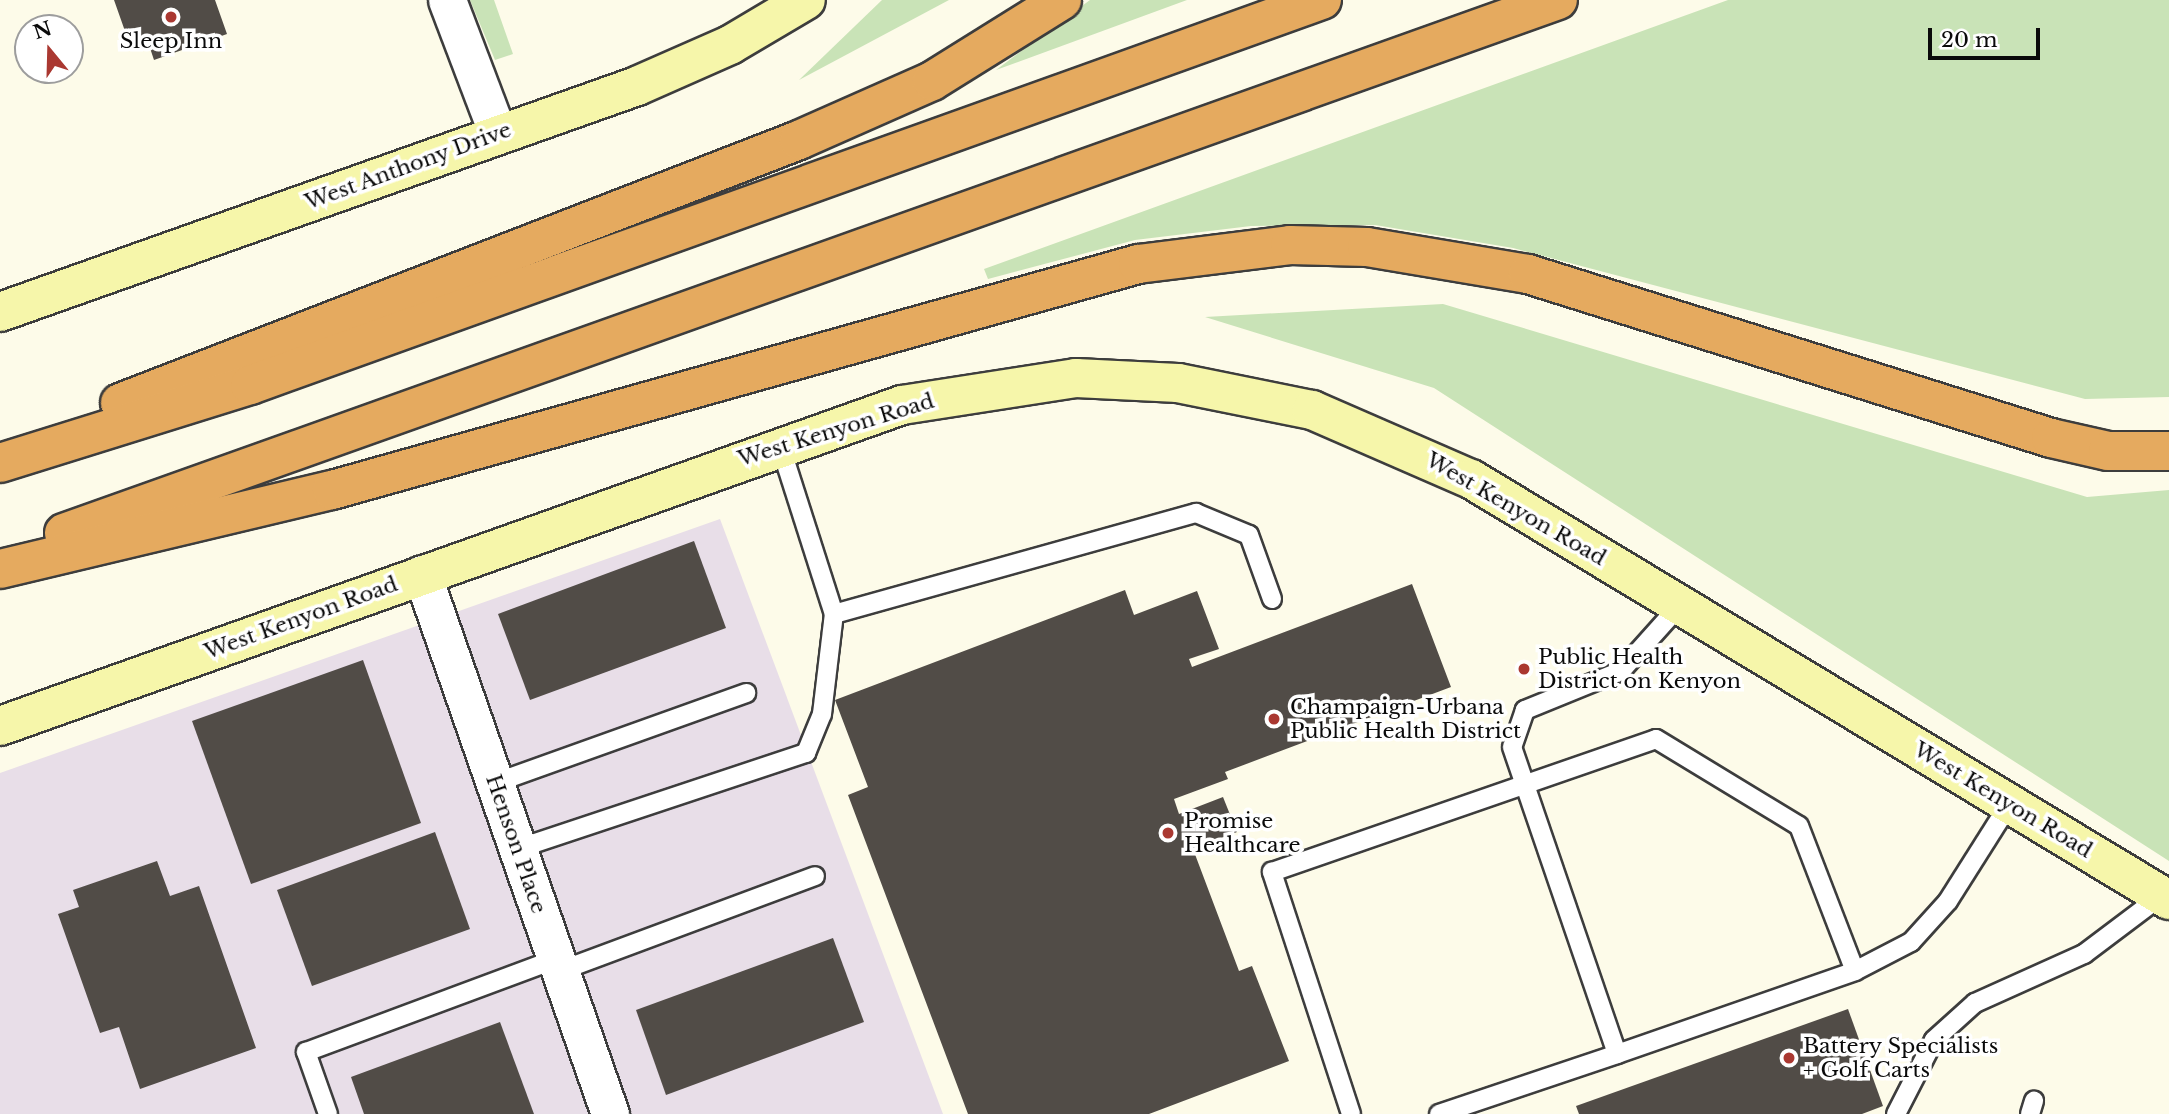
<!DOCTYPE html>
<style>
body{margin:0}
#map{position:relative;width:2169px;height:1114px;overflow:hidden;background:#fdfbe9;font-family:"Libre Baskerville",serif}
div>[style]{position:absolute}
.industrial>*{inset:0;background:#e8dee8}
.green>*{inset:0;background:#c9e3b7}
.building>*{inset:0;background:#514c47}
.roads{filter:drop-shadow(2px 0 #3d3d3d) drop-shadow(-2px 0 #3d3d3d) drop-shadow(0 2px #3d3d3d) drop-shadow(0 -2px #3d3d3d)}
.lane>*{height:18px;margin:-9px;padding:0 9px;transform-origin:9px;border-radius:9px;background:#fff}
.street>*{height:37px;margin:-18.5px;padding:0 18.5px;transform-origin:18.5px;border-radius:18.5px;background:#fff}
.secondary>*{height:38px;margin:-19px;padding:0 19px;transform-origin:19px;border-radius:19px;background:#f6f6aa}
.highway>*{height:38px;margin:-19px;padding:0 19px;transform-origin:19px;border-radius:19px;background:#e5aa5f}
.dots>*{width:19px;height:19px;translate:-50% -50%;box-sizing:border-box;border:4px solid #fff;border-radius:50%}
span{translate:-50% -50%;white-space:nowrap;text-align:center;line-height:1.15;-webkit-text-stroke:7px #fff;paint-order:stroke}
.poi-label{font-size:21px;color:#0a0a0a}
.left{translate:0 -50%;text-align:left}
.street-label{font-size:21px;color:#0a0a0a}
.north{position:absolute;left:14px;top:14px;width:70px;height:70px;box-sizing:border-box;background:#fff;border:2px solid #9d9d9d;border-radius:50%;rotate:341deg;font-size:19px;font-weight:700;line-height:28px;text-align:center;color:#0a0a0a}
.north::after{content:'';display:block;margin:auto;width:24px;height:32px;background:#aa3831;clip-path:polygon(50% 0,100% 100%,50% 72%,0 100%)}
.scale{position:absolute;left:1928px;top:28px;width:112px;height:32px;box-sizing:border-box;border:4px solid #0a0a0a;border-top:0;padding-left:9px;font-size:21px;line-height:24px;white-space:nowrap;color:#0a0a0a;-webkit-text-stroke:5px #fff;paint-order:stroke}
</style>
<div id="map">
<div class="industrial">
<i style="clip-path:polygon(720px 519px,943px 1114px,0 1114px,0 773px)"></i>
</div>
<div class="green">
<i style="clip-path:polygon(470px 0,494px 0,513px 54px,495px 60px)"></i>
<i style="clip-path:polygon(882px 0,949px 0,799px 80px)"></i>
<i style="clip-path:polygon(1090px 0,1187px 0,996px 70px)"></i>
<i style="clip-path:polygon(1728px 0,2169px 0,2169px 397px,2085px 399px,1513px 248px,1375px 225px,1251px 226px,1135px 240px,988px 279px,984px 269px)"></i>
<i style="clip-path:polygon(1443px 304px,2087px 497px,2169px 490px,2169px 861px,1434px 388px,1205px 317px)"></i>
</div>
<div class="building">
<i style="clip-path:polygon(114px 0,215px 0,227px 34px,154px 60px,149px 45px,132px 51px)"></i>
<i style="clip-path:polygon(694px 541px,726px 628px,530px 700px,498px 614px)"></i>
<i style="clip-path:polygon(1412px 584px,1451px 687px,1225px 772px,1228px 779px,1174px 799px,1179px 814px,1223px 797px,1237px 832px,1193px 849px,1239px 971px,1252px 966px,1289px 1061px,1149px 1114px,968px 1114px,848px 795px,868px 787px,835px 700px,1125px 590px,1134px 615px,1197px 591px,1219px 649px,1189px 659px,1192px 667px)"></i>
<i style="clip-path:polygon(363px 660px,421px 823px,251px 884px,192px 721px)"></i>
<i style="clip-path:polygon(435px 832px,470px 929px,312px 986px,277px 890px)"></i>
<i style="clip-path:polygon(157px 861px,170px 896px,199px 886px,256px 1048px,140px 1089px,119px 1027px,100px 1033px,58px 914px,79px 907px,73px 890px)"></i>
<i style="clip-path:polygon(833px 938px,864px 1022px,666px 1095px,636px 1010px)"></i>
<i style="clip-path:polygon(1848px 1009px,1883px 1106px,1862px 1114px,1579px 1114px,1576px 1106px)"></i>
<i style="clip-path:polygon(500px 1022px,534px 1114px,364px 1114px,351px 1077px)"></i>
</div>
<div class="roads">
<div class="lane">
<i style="left:780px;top:445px;width:177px;rotate:72.3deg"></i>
<i style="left:834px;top:614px;width:376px;rotate:-15.6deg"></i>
<i style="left:1196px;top:513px;width:57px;rotate:22.5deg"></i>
<i style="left:1249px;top:535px;width:68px;rotate:70.2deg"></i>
<i style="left:1680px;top:605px;width:89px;rotate:131.8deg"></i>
<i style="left:1621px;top:671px;width:104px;rotate:157.9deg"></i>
<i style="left:1525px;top:710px;width:39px;rotate:109deg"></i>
<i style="left:1512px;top:747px;width:324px;rotate:71.1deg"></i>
<i style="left:1617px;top:1054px;width:252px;rotate:-19.2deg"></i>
<i style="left:1855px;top:971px;width:63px;rotate:-27.4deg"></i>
<i style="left:1911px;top:942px;width:55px;rotate:-47.9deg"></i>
<i style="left:1948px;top:901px;width:116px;rotate:-57.7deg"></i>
<i style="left:495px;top:783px;width:267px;rotate:-19.7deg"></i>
<i style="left:517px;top:849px;width:305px;rotate:-18.4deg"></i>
<i style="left:806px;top:753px;width:42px;rotate:-67.7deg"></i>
<i style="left:822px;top:714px;width:101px;rotate:-83.2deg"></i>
<i style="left:560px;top:971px;width:272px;rotate:-20.4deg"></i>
<i style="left:328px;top:1114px;width:66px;rotate:-109.5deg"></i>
<i style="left:306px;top:1052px;width:267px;rotate:-20.4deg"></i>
<i style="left:1351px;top:1114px;width:255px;rotate:-108.1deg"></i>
<i style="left:1272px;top:872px;width:406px;rotate:-19.1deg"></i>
<i style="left:1656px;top:739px;width:167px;rotate:31.3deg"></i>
<i style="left:1799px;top:826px;width:155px;rotate:68.9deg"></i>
<i style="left:1439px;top:1114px;width:188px;rotate:-18.6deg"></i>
<i style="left:1896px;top:1114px;width:83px;rotate:-62.8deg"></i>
<i style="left:1934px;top:1040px;width:55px;rotate:-42.1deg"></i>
<i style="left:1975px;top:1003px;width:120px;rotate:-24.2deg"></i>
<i style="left:2084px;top:954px;width:96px;rotate:-37deg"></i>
<i style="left:2030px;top:1114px;width:14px;rotate:-73deg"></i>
</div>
<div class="street">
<i style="left:447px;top:0;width:143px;rotate:69.2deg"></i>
<i style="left:422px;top:574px;width:572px;rotate:70.8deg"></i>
</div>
<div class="secondary">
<i style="left:0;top:312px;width:676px;rotate:-19.53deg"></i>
<i style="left:637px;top:86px;width:102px;rotate:-23.8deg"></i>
<i style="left:730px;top:45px;width:88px;rotate:-30.6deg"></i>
<i style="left:0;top:726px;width:957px;rotate:-19.59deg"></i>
<i style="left:902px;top:405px;width:176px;rotate:-8.8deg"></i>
<i style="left:1076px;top:378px;width:102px;rotate:2.8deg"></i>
<i style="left:1178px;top:383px;width:137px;rotate:11.4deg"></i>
<i style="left:1312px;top:410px;width:173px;rotate:23.5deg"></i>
<i style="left:1471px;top:479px;width:815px;rotate:31.1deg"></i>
</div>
<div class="highway">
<i style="left:120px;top:403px;width:728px;rotate:-21.17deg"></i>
<i style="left:799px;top:140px;width:145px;rotate:-23.9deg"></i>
<i style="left:932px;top:81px;width:153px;rotate:-31.9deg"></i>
<i style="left:0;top:463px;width:262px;rotate:-17.3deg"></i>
<i style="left:250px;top:385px;width:1139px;rotate:-19.76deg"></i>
<i style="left:64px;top:533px;width:1586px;rotate:-19.63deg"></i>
<i style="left:0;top:569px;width:341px;rotate:-13.4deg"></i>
<i style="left:332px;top:490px;width:837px;rotate:-15.66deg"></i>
<i style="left:1138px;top:264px;width:153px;rotate:-7.1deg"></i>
<i style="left:1290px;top:245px;width:77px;rotate:1.5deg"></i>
<i style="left:1367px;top:247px;width:163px;rotate:9.5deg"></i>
<i style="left:1528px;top:274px;width:548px;rotate:17.41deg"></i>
<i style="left:2051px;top:438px;width:58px;rotate:12.8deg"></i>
<i style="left:2108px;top:451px;width:61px"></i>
</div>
</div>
<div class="dots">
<i style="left:171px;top:17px;background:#aa3831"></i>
<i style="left:1524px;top:669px;background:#aa3831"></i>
<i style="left:1274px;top:719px;background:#aa3831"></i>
<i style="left:1168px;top:833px;background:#aa3831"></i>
<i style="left:1789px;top:1058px;background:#aa3831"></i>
</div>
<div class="poi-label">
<span style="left:171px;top:41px">Sleep Inn</span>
<span class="left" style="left:1538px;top:669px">Public Health<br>District on Kenyon</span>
<span class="left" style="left:1290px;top:719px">Champaign-Urbana<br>Public Health District</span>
<span class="left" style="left:1184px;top:833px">Promise<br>Healthcare</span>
<span class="left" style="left:1803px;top:1058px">Battery Specialists<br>+ Golf Carts</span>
</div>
<div class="street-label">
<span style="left:408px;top:166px;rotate:-20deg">West Anthony Drive</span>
<span style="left:836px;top:430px;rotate:-17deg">West Kenyon Road</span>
<span style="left:1516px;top:509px;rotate:30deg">West Kenyon Road</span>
<span style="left:301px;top:618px;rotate:-20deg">West Kenyon Road</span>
<span style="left:2003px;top:800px;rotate:31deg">West Kenyon Road</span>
<span style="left:516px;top:844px;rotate:71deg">Henson Place</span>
</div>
<div class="north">N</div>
<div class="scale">20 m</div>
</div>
